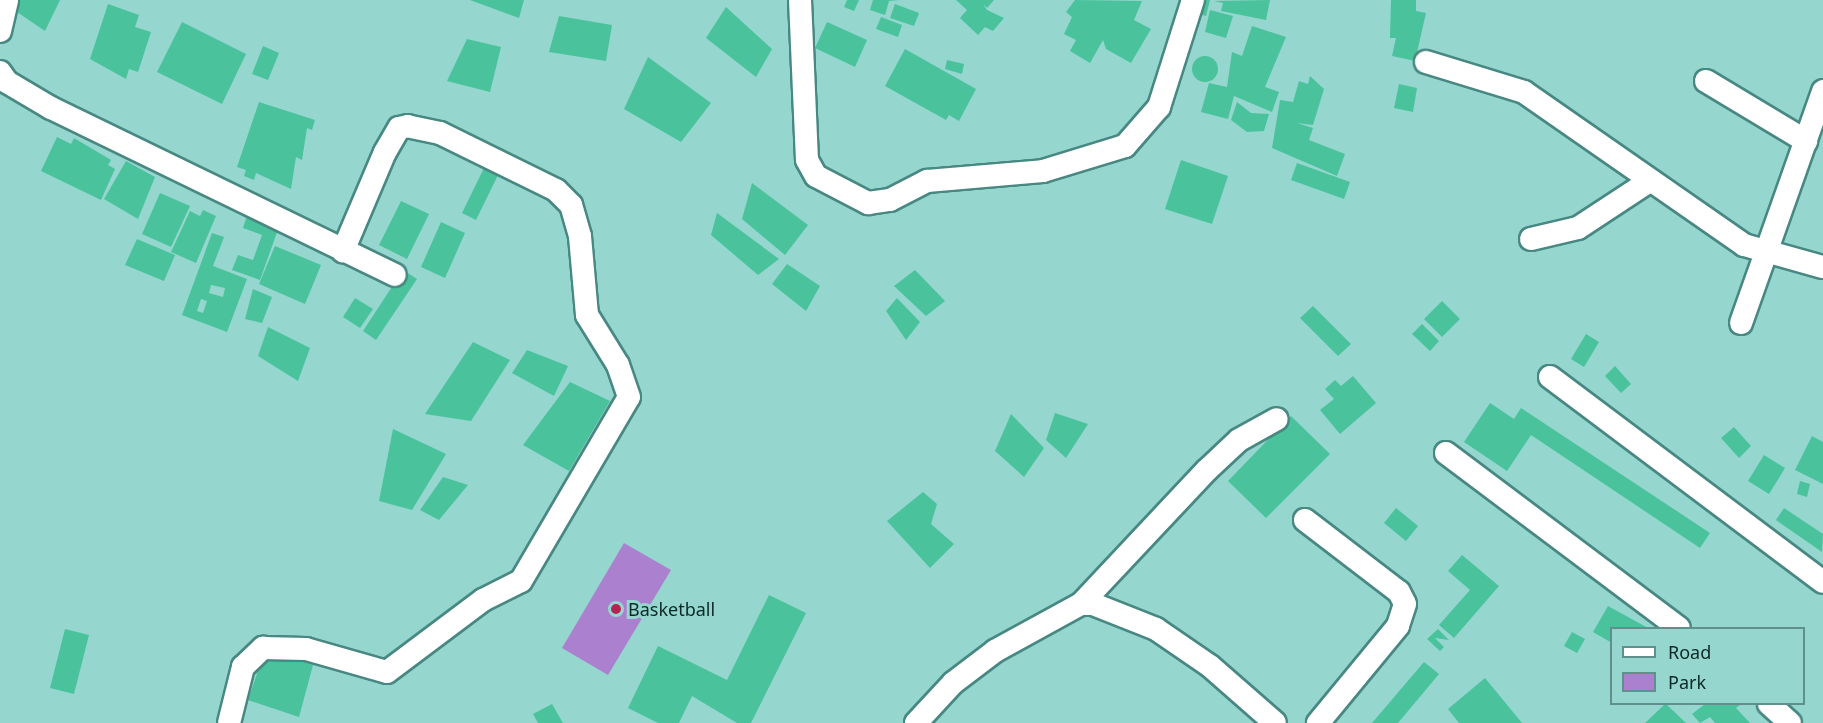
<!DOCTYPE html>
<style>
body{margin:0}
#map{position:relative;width:1823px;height:723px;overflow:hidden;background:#95d6cf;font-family:"Noto Sans",sans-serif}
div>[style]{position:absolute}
.green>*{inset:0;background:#ab81cf}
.building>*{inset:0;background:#4ac39c}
.round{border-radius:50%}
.roads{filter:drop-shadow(2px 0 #488882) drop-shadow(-2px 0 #488882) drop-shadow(0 2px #488882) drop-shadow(0 -2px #488882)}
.street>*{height:22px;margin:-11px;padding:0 11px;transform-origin:11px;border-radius:11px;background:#fff}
.dots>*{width:16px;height:16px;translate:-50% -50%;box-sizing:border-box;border:3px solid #95d6cf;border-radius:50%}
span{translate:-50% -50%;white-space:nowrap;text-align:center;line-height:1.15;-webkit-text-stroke:6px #95d6cf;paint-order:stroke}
.poi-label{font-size:18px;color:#0d2826}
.left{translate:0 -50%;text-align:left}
.legend{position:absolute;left:1610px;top:627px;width:195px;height:78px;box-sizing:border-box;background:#95d6cf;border:2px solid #5f908b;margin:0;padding:8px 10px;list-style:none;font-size:18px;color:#0d2826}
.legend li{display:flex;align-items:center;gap:12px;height:30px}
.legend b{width:30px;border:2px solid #5f908b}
</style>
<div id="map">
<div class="green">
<i style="clip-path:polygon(624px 543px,671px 570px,608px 675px,562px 648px)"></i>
</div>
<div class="building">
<i style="clip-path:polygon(15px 0,60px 0,45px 31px,11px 8px)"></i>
<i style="clip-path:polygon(470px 0,524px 0,519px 18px)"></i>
<i style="clip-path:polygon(847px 0,859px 0,854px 11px,844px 7px)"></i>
<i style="clip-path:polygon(873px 0,899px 0,889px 1px,885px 15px,870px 10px)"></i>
<i style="clip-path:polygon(956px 0,994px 0,987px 8px,983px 4px,987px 10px,1004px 18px,993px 31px,985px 27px,978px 35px,960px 18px,967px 10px)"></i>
<i style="clip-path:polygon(1075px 0,1142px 1px,1134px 20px,1151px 29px,1131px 63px,1106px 49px,1103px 40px,1090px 63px,1070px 51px,1076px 40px,1064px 34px,1072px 17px,1066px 12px)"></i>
<i style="clip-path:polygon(1199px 0,1210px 0,1206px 16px,1195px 13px)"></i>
<i style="clip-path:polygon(1270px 0,1266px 20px,1221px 11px,1223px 3px,1214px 1px)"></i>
<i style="clip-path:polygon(1391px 0,1416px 0,1416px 11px,1426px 13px,1415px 61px,1392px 56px,1396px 38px,1390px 38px)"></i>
<i style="clip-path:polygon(108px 4px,139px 15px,135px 27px,151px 32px,138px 72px,129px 69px,126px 79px,90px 59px)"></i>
<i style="clip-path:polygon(895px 4px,919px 13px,914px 26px,890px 18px)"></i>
<i style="clip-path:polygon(726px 7px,772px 49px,756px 77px,706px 38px)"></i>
<i style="clip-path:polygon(1210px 10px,1233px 16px,1226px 38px,1205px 32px)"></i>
<i style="clip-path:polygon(559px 16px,612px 25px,606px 61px,549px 52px)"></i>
<i style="clip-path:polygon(881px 17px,902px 25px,898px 37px,876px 29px)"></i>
<i style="clip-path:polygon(182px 22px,246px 54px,222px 104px,157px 72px)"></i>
<i style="clip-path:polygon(827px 22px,867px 40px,855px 67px,815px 48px)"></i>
<i style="clip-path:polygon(1252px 26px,1286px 37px,1265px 87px,1279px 92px,1272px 112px,1234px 96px,1228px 119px,1201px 112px,1209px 83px,1227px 87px,1232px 52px,1242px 56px)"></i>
<i style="clip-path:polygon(467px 39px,501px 47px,490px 92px,447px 81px)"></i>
<i style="clip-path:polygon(263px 46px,279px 53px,268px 80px,252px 74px)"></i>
<i style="clip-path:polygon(905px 49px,976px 89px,959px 121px,949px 115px,946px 120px,885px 86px)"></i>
<i class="round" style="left:1192px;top:56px;width:26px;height:26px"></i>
<i style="clip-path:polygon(648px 57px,711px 103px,681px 142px,624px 109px)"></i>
<i style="clip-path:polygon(947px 60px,964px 64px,962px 74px,945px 69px)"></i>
<i style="clip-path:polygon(1310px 76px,1324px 89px,1313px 125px,1297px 123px,1313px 128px,1309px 140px,1345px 154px,1337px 176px,1272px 148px,1280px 100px,1293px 102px,1299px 81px,1308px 84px)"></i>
<i style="clip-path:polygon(1399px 84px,1417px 88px,1413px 112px,1394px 108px)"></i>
<i style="clip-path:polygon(259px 102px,315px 120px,312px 130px,307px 128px,302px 160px,296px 157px,291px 189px,256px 173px,254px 180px,244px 176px,246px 170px,237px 167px)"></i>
<i style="clip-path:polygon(1237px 102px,1251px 113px,1269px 114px,1264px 131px,1247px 132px,1231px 120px)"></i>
<i style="clip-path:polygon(57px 137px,71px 144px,74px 138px,111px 160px,108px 165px,115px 169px,101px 200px,41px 171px)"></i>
<i style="clip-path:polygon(1181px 160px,1228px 176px,1212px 224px,1165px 209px)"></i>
<i style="clip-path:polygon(126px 161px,155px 177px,138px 219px,104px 199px)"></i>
<i style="clip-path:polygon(1297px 163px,1350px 182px,1344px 199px,1291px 180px)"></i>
<i style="clip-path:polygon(484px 168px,498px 175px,476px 220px,462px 213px)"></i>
<i style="clip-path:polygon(752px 183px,808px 225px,785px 255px,742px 219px)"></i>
<i style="clip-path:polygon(160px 193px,190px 206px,171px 247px,142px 234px)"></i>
<i style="clip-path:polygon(401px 201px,429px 214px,407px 259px,379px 245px)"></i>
<i style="clip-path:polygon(203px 210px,216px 216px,196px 263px,171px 252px,190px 211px,200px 216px)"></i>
<i style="clip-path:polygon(248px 212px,280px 224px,260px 280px,232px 270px,238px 255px,253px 260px,262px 235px,243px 228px)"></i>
<i style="clip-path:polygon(717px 213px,779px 259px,758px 275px,711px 235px)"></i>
<i style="clip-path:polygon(441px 222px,465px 233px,445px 278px,421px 267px)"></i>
<i style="clip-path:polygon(evenodd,212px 233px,224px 237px,213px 266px,247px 279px,227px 332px,182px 315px,212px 233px,211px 285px,225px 288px,223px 297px,209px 293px,211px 285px,212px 233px,201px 299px,207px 301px,203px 313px,197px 311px,201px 299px)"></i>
<i style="clip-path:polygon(137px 239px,175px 255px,164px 281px,125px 265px)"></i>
<i style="clip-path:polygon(275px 246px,321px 265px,305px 304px,259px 284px)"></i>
<i style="clip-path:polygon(787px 264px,820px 286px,806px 311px,772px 284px)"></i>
<i style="clip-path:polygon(403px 270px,417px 279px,376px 340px,363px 331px)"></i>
<i style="clip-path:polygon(915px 270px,945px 301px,926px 316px,894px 286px)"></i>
<i style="clip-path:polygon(253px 289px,272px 297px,262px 323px,245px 319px)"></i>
<i style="clip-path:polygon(355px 298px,373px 309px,360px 328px,343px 317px)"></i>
<i style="clip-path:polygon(897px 298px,920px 322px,906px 340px,886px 311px)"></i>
<i style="clip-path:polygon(1442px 301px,1460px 319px,1442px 337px,1424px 319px)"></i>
<i style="clip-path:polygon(1313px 306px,1351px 344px,1338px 356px,1300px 318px)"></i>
<i style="clip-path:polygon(1422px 324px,1439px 341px,1430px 351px,1412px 334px)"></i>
<i style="clip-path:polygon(268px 327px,310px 348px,298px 381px,258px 356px)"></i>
<i style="clip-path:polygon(1586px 334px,1599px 342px,1584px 367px,1571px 359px)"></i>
<i style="clip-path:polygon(473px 342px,510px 360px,471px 421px,425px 414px)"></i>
<i style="clip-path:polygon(527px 350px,568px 366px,554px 396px,512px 373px)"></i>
<i style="clip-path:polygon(1615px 366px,1631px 384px,1621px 393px,1605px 376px)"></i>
<i style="clip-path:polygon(1353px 376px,1376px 403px,1340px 434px,1320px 410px,1334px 399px,1325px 389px,1335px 380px,1341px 386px)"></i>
<i style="clip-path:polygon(570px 382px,610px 401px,569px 471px,523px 445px)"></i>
<i style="clip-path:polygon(1490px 403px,1514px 419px,1521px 408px,1710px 533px,1700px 548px,1531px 435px,1507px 471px,1464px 442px)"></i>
<i style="clip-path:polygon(1055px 413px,1088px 424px,1066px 458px,1046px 440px)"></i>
<i style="clip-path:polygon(1011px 414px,1044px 448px,1024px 477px,995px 451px)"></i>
<i style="clip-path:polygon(1291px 416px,1330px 454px,1266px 518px,1228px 481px)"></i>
<i style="clip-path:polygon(1734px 427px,1751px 446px,1739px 458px,1721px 438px)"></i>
<i style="clip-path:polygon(393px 429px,446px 454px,412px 510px,379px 501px)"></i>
<i style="clip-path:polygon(1812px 436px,1823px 442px,1823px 484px,1795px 470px)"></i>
<i style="clip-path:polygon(1764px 455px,1785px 468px,1769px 494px,1748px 481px)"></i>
<i style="clip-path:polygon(443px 477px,468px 485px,439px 520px,420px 510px)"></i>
<i style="clip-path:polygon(1800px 481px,1810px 484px,1807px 497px,1797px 494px)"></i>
<i style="clip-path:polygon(923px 492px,937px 504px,931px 524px,954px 544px,930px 568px,887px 521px)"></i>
<i style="clip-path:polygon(1396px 508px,1418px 526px,1406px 541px,1384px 523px)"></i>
<i style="clip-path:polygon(1784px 508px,1823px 534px,1822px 552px,1776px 520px)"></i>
<i style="clip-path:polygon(1462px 555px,1499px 586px,1454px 638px,1439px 625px,1470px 590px,1448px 571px)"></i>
<i style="clip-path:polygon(769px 595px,806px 613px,751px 723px,737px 723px,692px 696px,679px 723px,658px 723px,628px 708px,658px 646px,727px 680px)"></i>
<i style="clip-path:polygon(1608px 606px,1648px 628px,1612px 628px,1612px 643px,1593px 632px)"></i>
<i style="clip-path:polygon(65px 629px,89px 635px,74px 694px,50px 688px)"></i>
<i style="clip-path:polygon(1438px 629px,1449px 640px,1435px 638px,1444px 647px,1440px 651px,1427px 639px)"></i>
<i style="clip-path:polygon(1572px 632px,1585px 639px,1577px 653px,1564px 646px)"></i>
<i style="clip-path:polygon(272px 651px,313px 665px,299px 717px,248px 700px,262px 659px,269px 661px)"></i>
<i style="clip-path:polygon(1424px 662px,1439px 674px,1398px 723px,1372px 723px)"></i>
<i style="clip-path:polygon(1485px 678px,1522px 723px,1459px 723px,1448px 709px)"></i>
<i style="clip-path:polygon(552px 704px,563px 723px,538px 723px,533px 714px)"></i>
<i style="clip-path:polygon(1665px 704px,1666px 704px,1686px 723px,1645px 723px)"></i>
<i style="clip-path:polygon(1705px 704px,1741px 704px,1736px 708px,1750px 723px,1715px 723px,1710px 717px,1700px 723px,1692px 714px)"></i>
</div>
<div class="roads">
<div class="street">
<i style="left:800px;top:0;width:160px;rotate:87.5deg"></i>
<i style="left:807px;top:160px;width:18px;rotate:61deg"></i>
<i style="left:816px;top:176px;width:59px;rotate:27.4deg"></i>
<i style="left:868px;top:203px;width:22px;rotate:-8deg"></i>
<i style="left:890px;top:200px;width:42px;rotate:-27.2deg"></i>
<i style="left:927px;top:181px;width:116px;rotate:-4.9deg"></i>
<i style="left:1043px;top:171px;width:86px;rotate:-17deg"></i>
<i style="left:1125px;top:146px;width:52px;rotate:-48.9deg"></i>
<i style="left:1159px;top:107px;width:112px;rotate:-72.4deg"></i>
<i style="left:0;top:31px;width:32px;rotate:-77deg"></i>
<i style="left:1426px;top:62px;width:102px;rotate:17deg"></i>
<i style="left:1524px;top:92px;width:268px;rotate:34.8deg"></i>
<i style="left:1744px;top:245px;width:82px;rotate:15.6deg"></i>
<i style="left:0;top:72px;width:12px;rotate:55deg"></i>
<i style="left:7px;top:82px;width:51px;rotate:30.6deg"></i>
<i style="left:51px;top:108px;width:382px;rotate:25.9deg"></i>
<i style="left:1706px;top:81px;width:117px;rotate:31deg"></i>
<i style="left:1531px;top:239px;width:48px;rotate:-13.2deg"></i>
<i style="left:1578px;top:228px;width:84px;rotate:-33.3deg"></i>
<i style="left:1741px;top:323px;width:246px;rotate:-70.5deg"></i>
<i style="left:1550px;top:377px;width:341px;rotate:36.9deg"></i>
<i style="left:1446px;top:453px;width:291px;rotate:36.9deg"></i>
<i style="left:1305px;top:520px;width:118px;rotate:37.5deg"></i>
<i style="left:1399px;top:592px;width:13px;rotate:63deg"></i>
<i style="left:1405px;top:604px;width:23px;rotate:108deg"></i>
<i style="left:1398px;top:626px;width:126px;rotate:129.5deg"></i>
<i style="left:1081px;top:604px;width:184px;rotate:-46.8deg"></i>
<i style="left:1207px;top:470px;width:44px;rotate:-43.2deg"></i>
<i style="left:1239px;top:440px;width:43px;rotate:-28.9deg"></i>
<i style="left:1769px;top:704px;width:28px;rotate:42deg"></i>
<i style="left:229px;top:723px;width:58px;rotate:-76deg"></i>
<i style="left:243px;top:667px;width:28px;rotate:-44deg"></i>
<i style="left:263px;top:648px;width:43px;rotate:1.3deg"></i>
<i style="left:306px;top:649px;width:84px;rotate:15.9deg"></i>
<i style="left:387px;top:672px;width:120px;rotate:-36.9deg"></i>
<i style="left:483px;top:600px;width:42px;rotate:-26.6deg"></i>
<i style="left:521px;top:581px;width:213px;rotate:-59.6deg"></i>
<i style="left:629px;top:397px;width:34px;rotate:-109deg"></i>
<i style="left:618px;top:365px;width:59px;rotate:-121.8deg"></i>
<i style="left:587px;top:315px;width:79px;rotate:-95.1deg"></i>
<i style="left:580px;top:236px;width:32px;rotate:-106deg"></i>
<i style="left:571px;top:205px;width:21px;rotate:-135deg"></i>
<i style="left:556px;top:190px;width:129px;rotate:-153.8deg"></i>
<i style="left:440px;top:133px;width:33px;rotate:-168deg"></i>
<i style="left:408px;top:126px;width:9px;rotate:167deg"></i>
<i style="left:399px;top:128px;width:28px;rotate:120deg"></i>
<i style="left:385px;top:152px;width:108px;rotate:113deg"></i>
<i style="left:916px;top:723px;width:54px;rotate:-47.2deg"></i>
<i style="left:953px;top:683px;width:53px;rotate:-37.3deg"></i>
<i style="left:995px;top:651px;width:98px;rotate:-28.7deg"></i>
<i style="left:1081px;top:604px;width:12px"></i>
<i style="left:1093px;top:604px;width:68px;rotate:21.6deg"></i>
<i style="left:1156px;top:629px;width:65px;rotate:34.4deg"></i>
<i style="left:1210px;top:666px;width:86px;rotate:41.2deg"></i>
</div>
</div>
<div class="dots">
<i style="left:616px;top:609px;background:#b42452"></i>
</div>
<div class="poi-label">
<span class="left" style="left:628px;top:609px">Basketball</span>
</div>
<ul class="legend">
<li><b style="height:8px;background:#fff"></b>Road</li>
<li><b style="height:16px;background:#ab81cf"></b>Park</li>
</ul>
</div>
